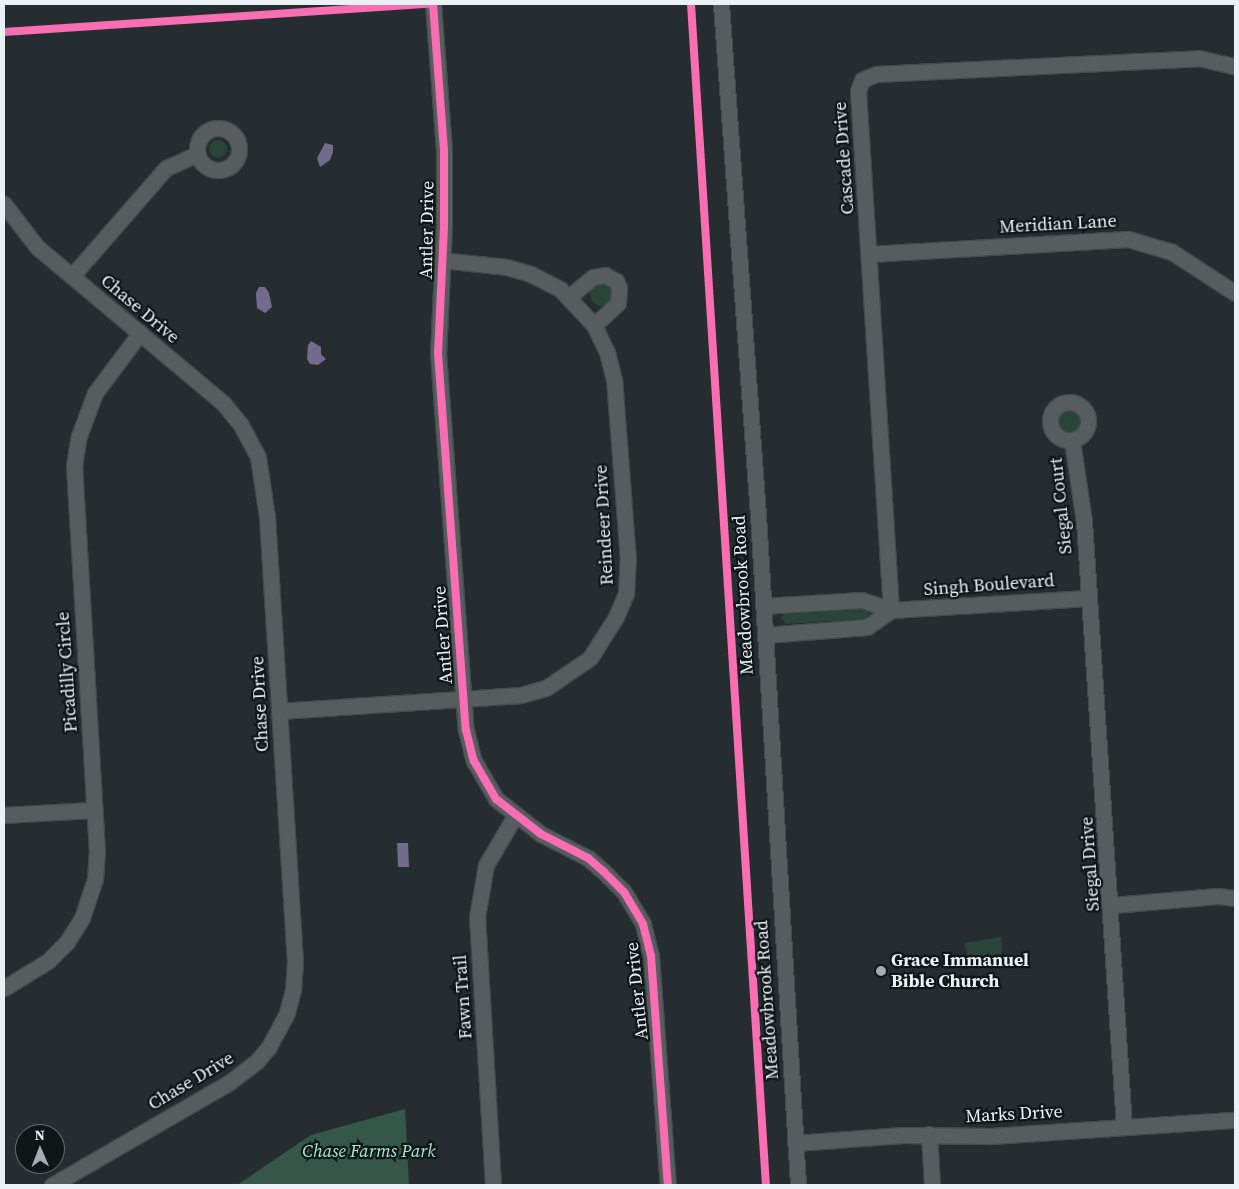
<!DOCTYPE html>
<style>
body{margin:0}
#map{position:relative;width:1239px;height:1189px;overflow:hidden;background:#262d30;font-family:"Source Serif 4",serif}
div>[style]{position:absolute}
.green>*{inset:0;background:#29453a}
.round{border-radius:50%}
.forest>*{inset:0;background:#345748}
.water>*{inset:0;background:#736b8c}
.roads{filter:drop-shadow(1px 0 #44494c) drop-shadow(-1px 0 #44494c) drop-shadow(0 1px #44494c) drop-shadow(0 -1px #44494c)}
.minor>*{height:15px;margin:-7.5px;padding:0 7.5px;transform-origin:7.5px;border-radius:7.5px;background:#575d5f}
.minor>.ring{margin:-7.5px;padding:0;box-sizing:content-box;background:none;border:15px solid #575d5f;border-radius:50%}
.cycleway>*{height:8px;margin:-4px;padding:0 4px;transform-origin:4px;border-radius:4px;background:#f96db3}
.dots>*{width:14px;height:14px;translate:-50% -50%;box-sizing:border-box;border:2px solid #101518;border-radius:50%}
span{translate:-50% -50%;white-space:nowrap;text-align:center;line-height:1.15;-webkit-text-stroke:4.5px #101518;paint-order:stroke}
.street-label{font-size:18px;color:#eaf2f5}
.poi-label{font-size:18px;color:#eaf2f5;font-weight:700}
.left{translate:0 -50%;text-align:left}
.park-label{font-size:18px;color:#a5eccc;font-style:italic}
.frame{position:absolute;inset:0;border:5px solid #eaf2f5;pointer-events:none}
.north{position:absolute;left:15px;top:1124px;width:50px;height:50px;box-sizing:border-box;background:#101518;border:1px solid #676d70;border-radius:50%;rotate:359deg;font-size:14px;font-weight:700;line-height:20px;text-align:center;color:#eaf2f5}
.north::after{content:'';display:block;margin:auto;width:18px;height:22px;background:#a5adb0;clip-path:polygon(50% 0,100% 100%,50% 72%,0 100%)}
</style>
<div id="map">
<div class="green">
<i class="round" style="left:209px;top:140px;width:18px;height:18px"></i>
<i class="round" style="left:590px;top:282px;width:24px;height:24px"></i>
<i class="round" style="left:1057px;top:410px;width:24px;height:24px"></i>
<i style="clip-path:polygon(864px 608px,870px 613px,865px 619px,786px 624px,781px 618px,785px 613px)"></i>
<i style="clip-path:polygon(1001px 937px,1002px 954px,968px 957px,964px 943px)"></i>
</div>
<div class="forest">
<i style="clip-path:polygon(405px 1109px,409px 1185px,237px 1185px,311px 1135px)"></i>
</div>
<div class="water">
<i style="clip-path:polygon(325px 143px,333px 145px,333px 152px,330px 160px,320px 167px,317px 158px)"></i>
<i style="clip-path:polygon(259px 287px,265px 287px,269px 293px,272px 307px,265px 313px,257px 308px,256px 293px)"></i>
<i style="clip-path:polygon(311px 341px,321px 347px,321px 354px,326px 359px,318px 365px,310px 364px,307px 359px,308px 345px)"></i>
<i style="clip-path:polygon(397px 843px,408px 843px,409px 867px,398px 867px)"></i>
</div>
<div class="roads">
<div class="minor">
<i style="left:433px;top:4px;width:147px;rotate:85.7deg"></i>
<i style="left:444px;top:151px;width:76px;rotate:90deg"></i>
<i style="left:444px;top:227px;width:126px;rotate:92.7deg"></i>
<i style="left:438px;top:353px;width:378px;rotate:85.8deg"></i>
<i style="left:466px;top:730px;width:32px;rotate:76deg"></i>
<i style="left:474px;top:761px;width:44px;rotate:59.9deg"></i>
<i style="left:496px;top:799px;width:57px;rotate:37.9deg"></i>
<i style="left:541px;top:834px;width:53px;rotate:27.1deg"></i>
<i style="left:588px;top:858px;width:21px;rotate:41deg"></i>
<i style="left:604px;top:872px;width:28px;rotate:45deg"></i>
<i style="left:624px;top:892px;width:37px;rotate:59deg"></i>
<i style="left:643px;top:924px;width:33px;rotate:76deg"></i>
<i style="left:651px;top:956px;width:230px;rotate:85.8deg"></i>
<i style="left:721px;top:4px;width:512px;rotate:85.86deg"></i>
<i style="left:758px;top:515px;width:671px;rotate:86.58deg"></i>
<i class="ring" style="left:197px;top:128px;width:27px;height:27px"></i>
<i style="left:4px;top:204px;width:54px;rotate:52.5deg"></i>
<i style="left:37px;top:247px;width:244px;rotate:40deg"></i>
<i style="left:224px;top:404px;width:27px;rotate:51deg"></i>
<i style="left:241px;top:425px;width:36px;rotate:62deg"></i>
<i style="left:258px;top:457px;width:61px;rotate:81.5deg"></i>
<i style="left:267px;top:517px;width:445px;rotate:86.4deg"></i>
<i style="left:295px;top:961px;width:29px;rotate:94deg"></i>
<i style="left:293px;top:990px;width:24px;rotate:105deg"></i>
<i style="left:287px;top:1013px;width:40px;rotate:118deg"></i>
<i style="left:268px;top:1048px;width:17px;rotate:130deg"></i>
<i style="left:257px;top:1061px;width:34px;rotate:142deg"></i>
<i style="left:230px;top:1082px;width:206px;rotate:149.9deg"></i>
<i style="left:869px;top:254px;width:259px;rotate:-3.3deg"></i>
<i style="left:1128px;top:239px;width:46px;rotate:16.5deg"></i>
<i style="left:1172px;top:252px;width:75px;rotate:33.1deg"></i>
<i style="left:72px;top:276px;width:143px;rotate:-49deg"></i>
<i style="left:166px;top:168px;width:34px;rotate:-24deg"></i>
<i style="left:569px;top:297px;width:31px;rotate:-40deg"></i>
<i style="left:593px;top:277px;width:12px;rotate:-9deg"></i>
<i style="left:605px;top:275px;width:13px;rotate:29deg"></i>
<i style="left:616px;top:281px;width:8px;rotate:67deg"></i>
<i style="left:619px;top:288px;width:15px;rotate:94deg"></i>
<i style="left:618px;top:303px;width:33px;rotate:137deg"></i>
<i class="ring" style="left:1050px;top:402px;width:23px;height:23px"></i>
<i style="left:1072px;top:441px;width:81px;rotate:81.5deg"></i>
<i style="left:1084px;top:521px;width:607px;rotate:86.22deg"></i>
<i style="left:763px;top:606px;width:99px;rotate:-3.5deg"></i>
<i style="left:862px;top:600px;width:31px;rotate:19deg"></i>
<i style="left:891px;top:610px;width:197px;rotate:-3.5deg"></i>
<i style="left:891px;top:610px;width:520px;rotate:-93.64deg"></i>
<i style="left:858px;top:91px;width:12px;rotate:-70deg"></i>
<i style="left:862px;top:80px;width:15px;rotate:-23deg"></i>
<i style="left:876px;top:74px;width:323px;rotate:-2.8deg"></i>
<i style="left:1199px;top:58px;width:37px;rotate:13deg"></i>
<i style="left:765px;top:635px;width:102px;rotate:-4.5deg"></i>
<i style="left:867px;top:627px;width:29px;rotate:-35deg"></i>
<i style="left:279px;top:711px;width:243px;rotate:-3.8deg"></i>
<i style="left:521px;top:695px;width:26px;rotate:-16deg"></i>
<i style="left:546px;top:688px;width:53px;rotate:-34.3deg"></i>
<i style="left:590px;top:658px;width:49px;rotate:-57.6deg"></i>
<i style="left:616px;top:617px;width:26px;rotate:-67deg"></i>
<i style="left:626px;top:593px;width:33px;rotate:-87deg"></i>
<i style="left:628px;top:560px;width:181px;rotate:-94.4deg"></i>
<i style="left:614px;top:380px;width:29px;rotate:-104deg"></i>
<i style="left:607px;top:352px;width:30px;rotate:-116deg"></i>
<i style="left:594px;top:325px;width:50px;rotate:-133.4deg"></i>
<i style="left:560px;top:289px;width:33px;rotate:-153deg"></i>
<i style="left:531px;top:274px;width:25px;rotate:-164deg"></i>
<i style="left:507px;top:267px;width:65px;rotate:-173.9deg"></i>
<i style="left:4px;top:815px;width:90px;rotate:-3.2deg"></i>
<i style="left:1112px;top:905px;width:106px;rotate:-4.9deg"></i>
<i style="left:1218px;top:896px;width:17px;rotate:7deg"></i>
<i style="left:4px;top:988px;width:52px;rotate:-31.5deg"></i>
<i style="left:48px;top:961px;width:27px;rotate:-45deg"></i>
<i style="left:67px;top:942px;width:28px;rotate:-58deg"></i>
<i style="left:82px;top:918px;width:41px;rotate:-71.6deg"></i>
<i style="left:95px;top:879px;width:27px;rotate:-86deg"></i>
<i style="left:97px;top:852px;width:387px;rotate:-93.4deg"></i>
<i style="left:74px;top:466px;width:30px;rotate:-81deg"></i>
<i style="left:79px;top:436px;width:46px;rotate:-69.6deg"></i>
<i style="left:95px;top:393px;width:75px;rotate:-53.1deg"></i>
<i style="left:929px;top:1134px;width:51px;rotate:86.6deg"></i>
<i style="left:795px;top:1143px;width:108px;rotate:-4.2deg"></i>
<i style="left:903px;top:1135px;width:88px;rotate:0.7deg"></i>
<i style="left:991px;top:1136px;width:245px;rotate:-3.8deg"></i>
<i style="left:493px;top:1185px;width:268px;rotate:-93.4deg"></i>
<i style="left:477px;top:917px;width:53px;rotate:-80.2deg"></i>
<i style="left:486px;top:865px;width:59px;rotate:-59.5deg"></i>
</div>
</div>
<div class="cycleway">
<i style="left:433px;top:4px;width:147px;rotate:85.7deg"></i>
<i style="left:444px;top:151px;width:76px;rotate:90deg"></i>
<i style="left:444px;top:227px;width:126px;rotate:92.7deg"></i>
<i style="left:438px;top:353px;width:378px;rotate:85.8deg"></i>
<i style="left:466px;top:730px;width:32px;rotate:76deg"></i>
<i style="left:474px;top:761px;width:44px;rotate:59.9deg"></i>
<i style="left:496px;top:799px;width:57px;rotate:37.9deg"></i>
<i style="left:541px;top:834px;width:53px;rotate:27.1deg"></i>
<i style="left:588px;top:858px;width:21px;rotate:41deg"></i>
<i style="left:604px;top:872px;width:28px;rotate:45deg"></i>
<i style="left:624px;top:892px;width:37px;rotate:59deg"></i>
<i style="left:643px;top:924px;width:33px;rotate:76deg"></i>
<i style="left:651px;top:956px;width:230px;rotate:85.8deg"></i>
<i style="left:691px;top:4px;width:1183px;rotate:86.37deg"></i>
<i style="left:4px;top:32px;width:428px;rotate:-3.8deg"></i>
</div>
<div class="dots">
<i style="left:881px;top:971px;background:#a5adb0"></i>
</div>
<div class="street-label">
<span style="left:844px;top:158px;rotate:-94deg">Cascade Drive</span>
<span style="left:1058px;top:224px;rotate:-3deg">Meridian Lane</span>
<span style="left:427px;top:230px;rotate:-89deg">Antler Drive</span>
<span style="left:140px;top:309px;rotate:40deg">Chase Drive</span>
<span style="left:1061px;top:506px;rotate:-96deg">Siegal Court</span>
<span style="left:604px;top:525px;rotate:-93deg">Reindeer Drive</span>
<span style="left:989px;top:585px;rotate:-4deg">Singh Boulevard</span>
<span style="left:743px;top:595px;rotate:-93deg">Meadowbrook Road</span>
<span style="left:443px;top:635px;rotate:-94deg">Antler Drive</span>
<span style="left:67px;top:672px;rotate:-94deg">Picadilly Circle</span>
<span style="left:260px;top:704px;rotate:-93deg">Chase Drive</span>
<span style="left:1090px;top:864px;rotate:-94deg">Siegal Drive</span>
<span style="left:637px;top:991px;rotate:-96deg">Antler Drive</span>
<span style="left:463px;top:997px;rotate:-94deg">Fawn Trail</span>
<span style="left:767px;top:1000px;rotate:-94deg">Meadowbrook Road</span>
<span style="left:191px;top:1081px;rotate:-31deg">Chase Drive</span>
<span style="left:1014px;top:1114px;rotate:-3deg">Marks Drive</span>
</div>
<div class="poi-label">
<span class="left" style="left:891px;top:971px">Grace Immanuel<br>Bible Church</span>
</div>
<div class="park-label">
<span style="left:369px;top:1151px">Chase Farms Park</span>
</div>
<div class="frame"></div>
<div class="north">N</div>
</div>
